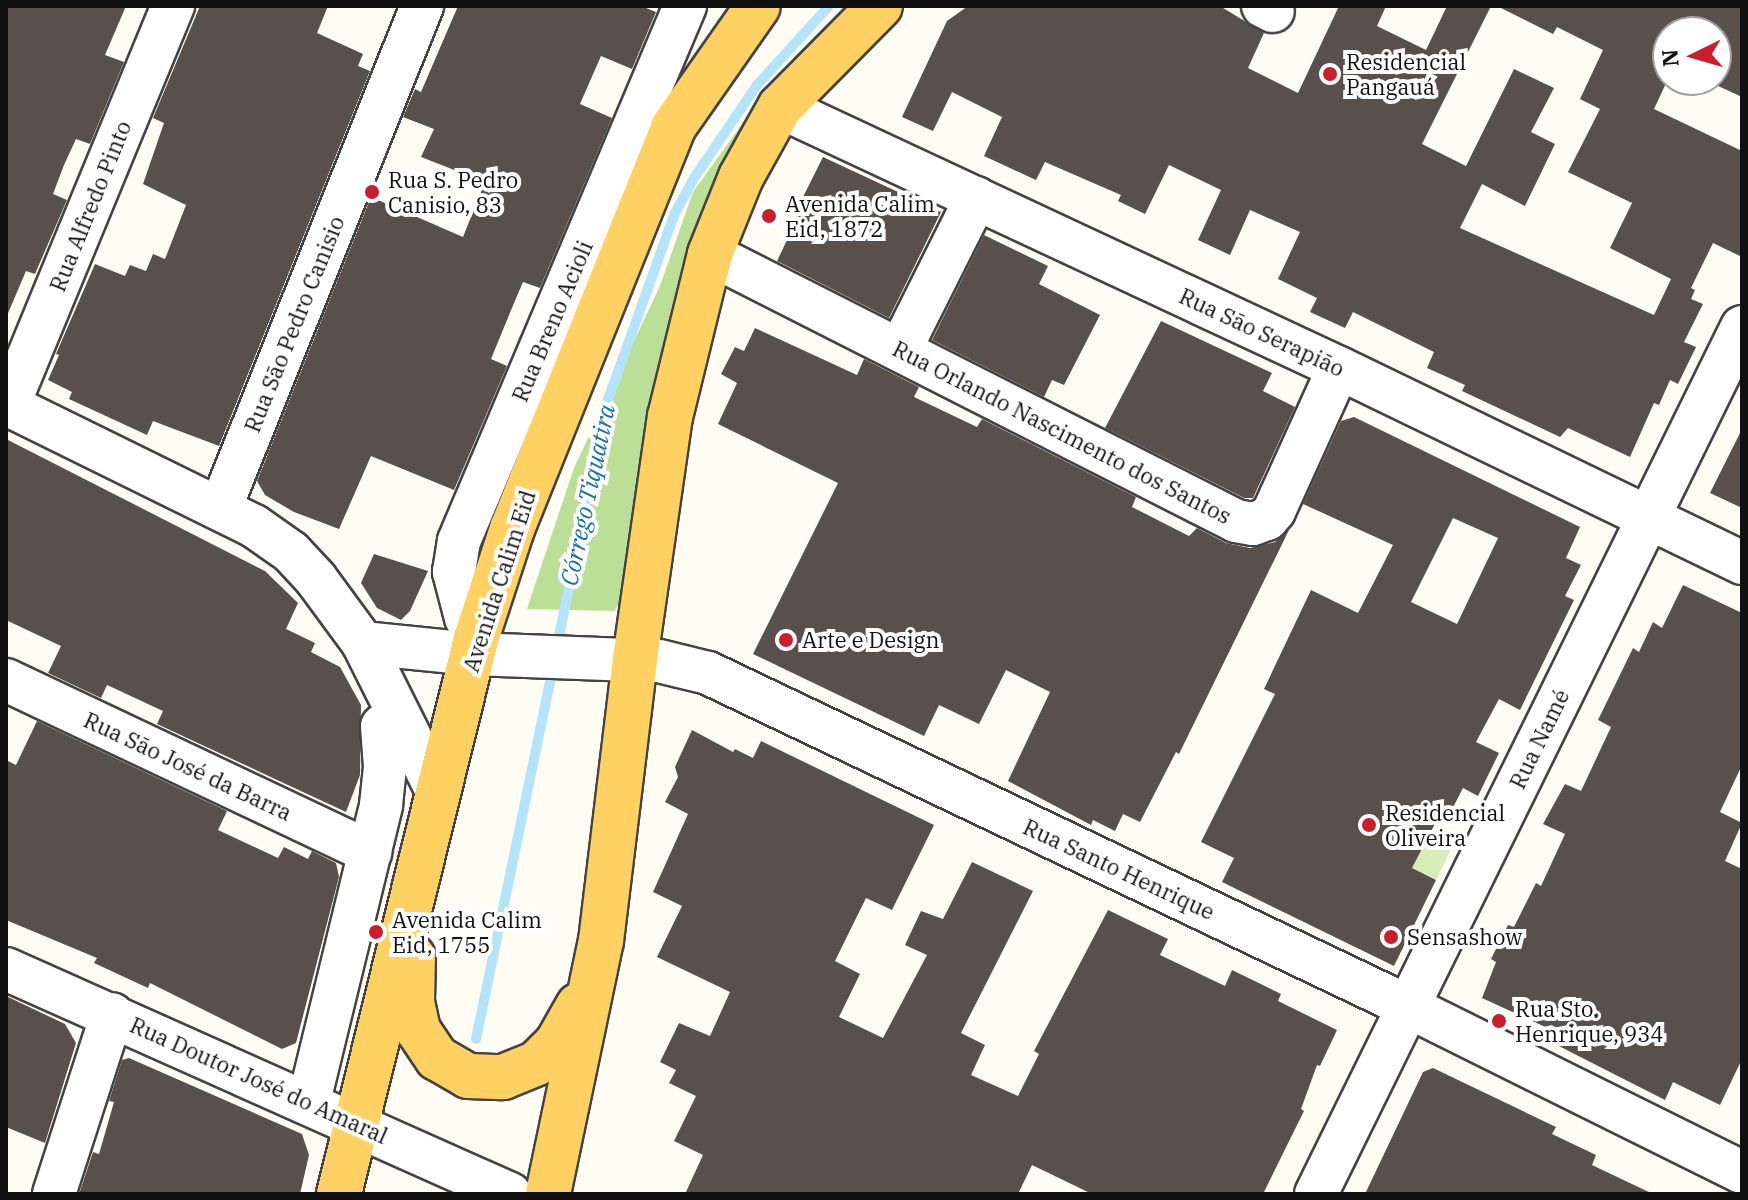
<!DOCTYPE html>
<meta charset="utf-8">
<style>
body{margin:0}
#map{position:relative;width:1748px;height:1200px;overflow:hidden;background:#fffcf3;font-family:"IBM Plex Serif",serif}
div>[style]{position:absolute}
.green>*{inset:0;background:#d7edb9}
.forest>*{inset:0;background:#bbdf97}
.stream>*{height:10px;margin:-5px;padding:0 5px;transform-origin:5px;border-radius:5px;background:#b4e4fa}
.building>*{inset:0;background:#5a504b}
.roads{filter:drop-shadow(2px 0 #434343) drop-shadow(-2px 0 #434343) drop-shadow(0 2px #434343) drop-shadow(0 -2px #434343)}
.minor>*{height:42px;margin:-21px;padding:0 21px;transform-origin:21px;border-radius:21px;background:#fff}
.major>*{height:44px;margin:-22px;padding:0 22px;transform-origin:22px;border-radius:22px;background:#ffd163}
.dots>*{width:22px;height:22px;translate:-50% -50%;box-sizing:border-box;border:4px solid #fff;border-radius:50%}
span{translate:-50% -50%;white-space:nowrap;text-align:center;line-height:1.15;-webkit-text-stroke:8px #fff;paint-order:stroke}
.poi-label{font-size:22px;color:#101010}
.left{translate:0 -50%;text-align:left}
.street-label{font-size:22px;color:#101010}
.water-label{font-size:24px;color:#1070ab;font-style:italic}
.frame{position:absolute;inset:0;border:8px solid #101010;pointer-events:none}
.north{position:absolute;left:1652px;top:16px;width:80px;height:80px;box-sizing:border-box;background:#fff;border:2px solid #9f9f9f;border-radius:50%;rotate:265deg;font-size:22px;font-weight:700;line-height:32px;text-align:center;color:#101010}
.north::after{content:'';display:block;margin:auto;width:28px;height:36px;background:#ca1e2f;clip-path:polygon(50% 0,100% 100%,50% 72%,0 100%)}
</style>
<div id="map">
<div class="green">
<i style="clip-path:polygon(1430px 833px,1453px 845px,1436px 880px,1412px 868px)"></i>
</div>
<div class="forest">
<i style="clip-path:polygon(773px 81px,688px 292px,640px 559px,615px 611px,527px 609px,574px 468px,660px 286px,693px 192px)"></i>
</div>
<div class="stream">
<i style="left:557px;top:646px;width:243px;rotate:-78.6deg"></i>
<i style="left:605px;top:408px;width:205px;rotate:-70.3deg"></i>
<i style="left:674px;top:215px;width:42px;rotate:-61.6deg"></i>
<i style="left:694px;top:178px;width:112px;rotate:-55.9deg"></i>
<i style="left:757px;top:85px;width:107px;rotate:-47.7deg"></i>
<i style="left:476px;top:1039px;width:381px;rotate:-78.3deg"></i>
</div>
<div class="building">
<i style="clip-path:polygon(6px 6px,126px 6px,105px 55px,124px 62px,90px 144px,76px 139px,64px 165px,53px 194px,67px 200px,35px 274px,26px 271px,6px 318px)"></i>
<i style="clip-path:polygon(200px 6px,328px 6px,317px 33px,363px 54px,358px 66px,370px 71px,219px 446px,153px 421px,147px 435px,69px 399px,72px 392px,48px 380px,59px 355px,56px 354px,95px 264px,125px 276px,130px 265px,146px 271px,153px 254px,165px 259px,186px 205px,143px 184px,164px 123px,153px 118px)"></i>
<i style="clip-path:polygon(458px 6px,641px 6px,656px 12px,632px 69px,601px 56px,580px 104px,612px 118px,540px 288px,523px 282px,514px 303px,491px 359px,507px 366px,454px 490px,371px 456px,339px 529px,294px 512px,265px 495px,257px 481px,371px 197px,463px 237px,485px 182px,421px 157px,434px 129px,403px 117px,415px 89px,421px 92px)"></i>
<i style="clip-path:polygon(968px 6px,1220px 6px,1264px 33px,1248px 68px,1298px 93px,1339px 6px,1386px 6px,1377px 26px,1426px 50px,1447px 6px,1491px 6px,1422px 144px,1466px 166px,1514px 69px,1554px 88px,1531px 132px,1555px 144px,1525px 206px,1482px 184px,1460px 228px,1654px 315px,1671px 279px,1675px 281px,1610px 248px,1632px 203px,1568px 172px,1600px 109px,1580px 99px,1603px 50px,1557px 27px,1553px 34px,1497px 6px,1742px 6px,1742px 97px,1716px 85px,1716px 32px,1668px 32px,1668px 79px,1654px 109px,1742px 151px,1742px 257px,1713px 243px,1691px 288px,1695px 290px,1691px 299px,1703px 304px,1684px 342px,1696px 347px,1678px 384px,1670px 380px,1659px 405px,1654px 403px,1630px 457px,1568px 428px,1560px 437px,1462px 391px,1465px 385px,1427px 368px,1434px 352px,1353px 312px,1345px 328px,1310px 312px,1317px 298px,1278px 279px,1300px 232px,1250px 210px,1230px 255px,1198px 240px,1221px 190px,1169px 165px,1145px 214px,1118px 201px,1121px 195px,1045px 162px,1036px 180px,984px 156px,1002px 117px,952px 92px,933px 131px,902px 117px,947px 21px)"></i>
<i style="clip-path:polygon(823px 157px,941px 212px,889px 318px,777px 261px,799px 215px,795px 213px)"></i>
<i style="clip-path:polygon(984px 235px,1048px 266px,1039px 284px,1100px 315px,1064px 385px,1052px 380px,1044px 397px,932px 340px)"></i>
<i style="clip-path:polygon(1161px 321px,1272px 373px,1263px 391px,1295px 407px,1253px 498px,1244px 498px,1105px 428px)"></i>
<i style="clip-path:polygon(755px 328px,857px 375px,864px 359px,919px 387px,914px 397px,977px 427px,982px 419px,1136px 497px,1132px 507px,1189px 536px,1197px 528px,1226px 543px,1250px 548px,1275px 542px,1289px 530px,1179px 754px,1176px 752px,1140px 822px,1123px 814px,1115px 831px,1093px 820px,1091px 825px,1008px 781px,1050px 692px,1006px 670px,979px 724px,939px 705px,924px 736px,753px 654px,838px 483px,718px 424px,737px 383px,721px 374px,735px 347px,744px 351px)"></i>
<i style="clip-path:polygon(evenodd,1354px 417px,1580px 527px,1566px 558px,1581px 565px,1565px 596px,1574px 600px,1520px 710px,1499px 699px,1476px 742px,1499px 753px,1478px 796px,1463px 788px,1447px 819px,1439px 816px,1412px 868px,1436px 880px,1394px 966px,1222px 882px,1234px 858px,1201px 842px,1275px 694px,1264px 689px,1311px 590px,1358px 613px,1393px 545px,1303px 504px,1341px 421px,1354px 417px,1453px 518px,1498px 538px,1457px 624px,1411px 602px,1453px 518px)"></i>
<i style="clip-path:polygon(1742px 429px,1742px 508px,1710px 493px)"></i>
<i style="clip-path:polygon(6px 439px,265px 571px,298px 603px,286px 629px,315px 643px,311px 652px,340px 667px,361px 705px,360px 775px,346px 812px,157px 724px,163px 711px,107px 685px,101px 698px,48px 673px,61px 646px,6px 620px)"></i>
<i style="clip-path:polygon(374px 554px,428px 571px,410px 611px,401px 620px,377px 608px,361px 583px)"></i>
<i style="clip-path:polygon(1683px 585px,1742px 613px,1742px 765px,1720px 812px,1742px 823px,1725px 861px,1742px 869px,1742px 1059px,1720px 1105px,1673px 1082px,1665px 1100px,1549px 1041px,1554px 1031px,1482px 998px,1496px 962px,1491px 959px,1508px 925px,1514px 927px,1536px 883px,1541px 886px,1565px 834px,1543px 824px,1565px 784px,1581px 791px,1611px 727px,1598px 720px,1633px 648px,1639px 652px,1653px 622px,1662px 628px)"></i>
<i style="clip-path:polygon(37px 721px,227px 811px,218px 830px,278px 858px,284px 847px,308px 859px,312px 851px,336px 863px,339px 877px,296px 1043px,282px 1049px,150px 983px,148px 988px,94px 963px,97px 958px,6px 920px,6px 760px,16px 765px)"></i>
<i style="clip-path:polygon(692px 730px,733px 752px,735px 749px,753px 758px,761px 741px,934px 825px,892px 910px,866px 898px,835px 961px,860px 974px,839px 1017px,883px 1038px,927px 955px,905px 945px,921px 911px,943px 919px,972px 862px,1033px 891px,961px 1033px,985px 1045px,971px 1075px,1018px 1096px,1039px 1054px,1034px 1051px,1108px 910px,1168px 939px,1160px 955px,1225px 986px,1232px 970px,1281px 994px,1278px 1001px,1337px 1030px,1320px 1066px,1317px 1065px,1301px 1109px,1304px 1111px,1263px 1194px,1092px 1194px,1032px 1165px,1018px 1194px,685px 1194px,703px 1155px,674px 1141px,696px 1096px,669px 1083px,676px 1070px,660px 1062px,679px 1023px,710px 1036px,730px 992px,657px 957px,682px 906px,653px 892px,688px 814px,665px 802px,678px 777px,675px 767px)"></i>
<i style="clip-path:polygon(6px 996px,65px 1024px,76px 1043px,45px 1143px,6px 1127px)"></i>
<i style="clip-path:polygon(129px 1058px,302px 1134px,309px 1155px,300px 1194px,79px 1194px,93px 1152px,99px 1154px,114px 1102px,109px 1101px,122px 1060px)"></i>
<i style="clip-path:polygon(1433px 1068px,1556px 1127px,1552px 1134px,1596px 1155px,1592px 1165px,1653px 1194px,1365px 1194px,1423px 1072px)"></i>
</div>
<div class="roads">
<div class="minor">
<i style="left:1263px;top:6px;width:11px;rotate:27deg"></i>
<i style="left:780px;top:107px;width:617px;rotate:25.03deg"></i>
<i style="left:1339px;top:368px;width:448px;rotate:25.8deg"></i>
<i style="left:710px;top:254px;width:590px;rotate:26.91deg"></i>
<i style="left:1236px;top:521px;width:17px;rotate:10deg"></i>
<i style="left:1253px;top:524px;width:15px;rotate:-20deg"></i>
<i style="left:1267px;top:519px;width:11px;rotate:-49deg"></i>
<i style="left:1274px;top:511px;width:157px;rotate:-65.6deg"></i>
<i style="left:900px;top:350px;width:170px;rotate:-63.4deg"></i>
<i style="left:6px;top:404px;width:276px;rotate:26.2deg"></i>
<i style="left:254px;top:526px;width:45px;rotate:35.1deg"></i>
<i style="left:291px;top:552px;width:37px;rotate:47deg"></i>
<i style="left:316px;top:579px;width:79px;rotate:53.7deg"></i>
<i style="left:363px;top:643px;width:165px;rotate:63.4deg"></i>
<i style="left:8px;top:406px;width:433px;rotate:-67.6deg"></i>
<i style="left:220px;top:509px;width:542px;rotate:-68.12deg"></i>
<i style="left:476px;top:639px;width:23px;rotate:-115deg"></i>
<i style="left:466px;top:618px;width:48px;rotate:-104.6deg"></i>
<i style="left:454px;top:572px;width:31px;rotate:-81deg"></i>
<i style="left:459px;top:541px;width:581px;rotate:-67.1deg"></i>
<i style="left:363px;top:643px;width:111px;rotate:5.7deg"></i>
<i style="left:473px;top:654px;width:186px;rotate:2.2deg"></i>
<i style="left:659px;top:661px;width:50px;rotate:13.8deg"></i>
<i style="left:708px;top:673px;width:774px;rotate:25.47deg"></i>
<i style="left:1407px;top:1006px;width:374px;rotate:26.4deg"></i>
<i style="left:6px;top:680px;width:403px;rotate:25.3deg"></i>
<i style="left:6px;top:969px;width:552px;rotate:24.06deg"></i>
<i style="left:309px;top:1101px;width:305px;rotate:-76.3deg"></i>
<i style="left:381px;top:805px;width:38px;rotate:-84deg"></i>
<i style="left:385px;top:767px;width:41px;rotate:-94.2deg"></i>
<i style="left:54px;top:1194px;width:189px;rotate:-72.1deg"></i>
<i style="left:1316px;top:1194px;width:966px;rotate:-63.83deg"></i>
</div>
<div class="major">
<i style="left:413px;top:957px;width:45px;rotate:91.3deg"></i>
<i style="left:412px;top:1002px;width:29px;rotate:78deg"></i>
<i style="left:418px;top:1030px;width:34px;rotate:56deg"></i>
<i style="left:437px;top:1058px;width:36px;rotate:30deg"></i>
<i style="left:468px;top:1076px;width:35px;rotate:2deg"></i>
<i style="left:503px;top:1077px;width:37px;rotate:-22deg"></i>
<i style="left:537px;top:1063px;width:28px;rotate:-45deg"></i>
<i style="left:557px;top:1043px;width:43px;rotate:-60.4deg"></i>
<i style="left:339px;top:1194px;width:572px;rotate:-76.13deg"></i>
<i style="left:476px;top:639px;width:116px;rotate:-71.9deg"></i>
<i style="left:512px;top:529px;width:434px;rotate:-68.1deg"></i>
<i style="left:674px;top:126px;width:146px;rotate:-55deg"></i>
<i style="left:548px;top:1194px;width:258px;rotate:-78.2deg"></i>
<i style="left:601px;top:941px;width:284px;rotate:-83.1deg"></i>
<i style="left:635px;top:659px;width:245px;rotate:-81.8deg"></i>
<i style="left:670px;top:417px;width:168px;rotate:-76.2deg"></i>
<i style="left:710px;top:254px;width:83px;rotate:-68.1deg"></i>
<i style="left:741px;top:177px;width:80px;rotate:-60.9deg"></i>
<i style="left:780px;top:107px;width:142px;rotate:-45.3deg"></i>
</div>
</div>
<div class="dots">
<i style="left:1330px;top:74px;background:#ca1e2f"></i>
<i style="left:372px;top:192px;background:#ca1e2f"></i>
<i style="left:769px;top:216px;background:#ca1e2f"></i>
<i style="left:786px;top:640px;background:#ca1e2f"></i>
<i style="left:1369px;top:825px;background:#ca1e2f"></i>
<i style="left:376px;top:932px;background:#ca1e2f"></i>
<i style="left:1391px;top:937px;background:#ca1e2f"></i>
<i style="left:1499px;top:1021px;background:#ca1e2f"></i>
</div>
<div class="poi-label">
<span class="left" style="left:1346px;top:74px">Residencial<br>Pangauá</span>
<span class="left" style="left:388px;top:192px">Rua S. Pedro<br>Canisio, 83</span>
<span class="left" style="left:785px;top:216px">Avenida Calim<br>Eid, 1872</span>
<span class="left" style="left:802px;top:640px">Arte e Design</span>
<span class="left" style="left:1385px;top:825px">Residencial<br>Oliveira</span>
<span class="left" style="left:392px;top:932px">Avenida Calim<br>Eid, 1755</span>
<span class="left" style="left:1407px;top:937px">Sensashow</span>
<span class="left" style="left:1515px;top:1021px">Rua Sto.<br>Henrique, 934</span>
</div>
<div class="street-label">
<span style="left:90px;top:206px;rotate:-68deg">Rua Alfredo Pinto</span>
<span style="left:552px;top:321px;rotate:-67deg">Rua Breno Acioli</span>
<span style="left:294px;top:324px;rotate:-68deg">Rua São Pedro Canisio</span>
<span style="left:1262px;top:332px;rotate:25deg">Rua São Serapião</span>
<span style="left:1062px;top:432px;rotate:27deg">Rua Orlando Nascimento dos Santos</span>
<span style="left:499px;top:581px;rotate:-72deg">Avenida Calim Eid</span>
<span style="left:1539px;top:739px;rotate:-64deg">Rua Namé</span>
<span style="left:188px;top:766px;rotate:25deg">Rua São José da Barra</span>
<span style="left:1119px;top:869px;rotate:25deg">Rua Santo Henrique</span>
<span style="left:259px;top:1080px;rotate:24deg">Rua Doutor José do Amaral</span>
</div>
<div class="water-label">
<span style="left:588px;top:495px;rotate:-78deg">Córrego Tiquatira</span>
</div>
<div class="frame"></div>
<div class="north">N</div>
</div>
